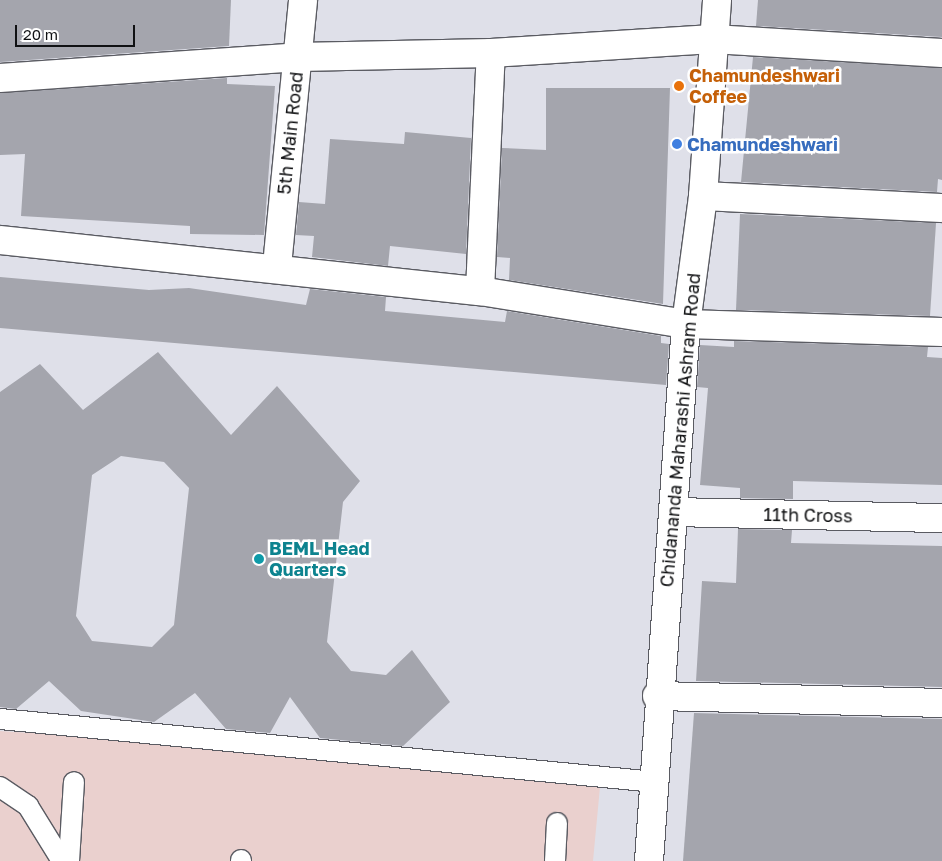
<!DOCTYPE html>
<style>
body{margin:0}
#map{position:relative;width:942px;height:861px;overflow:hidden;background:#dfe0e9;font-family:"Golos Text",sans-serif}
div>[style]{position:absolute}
.industrial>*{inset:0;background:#ead0ce}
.building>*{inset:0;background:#a4a5ad}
.roads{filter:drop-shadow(1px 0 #5a5b62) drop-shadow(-1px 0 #5a5b62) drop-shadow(0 1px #5a5b62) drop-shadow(0 -1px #5a5b62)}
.lane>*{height:20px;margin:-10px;padding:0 10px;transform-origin:10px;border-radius:10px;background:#fff}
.street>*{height:28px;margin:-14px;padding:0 14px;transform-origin:14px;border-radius:14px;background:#fff}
.secondary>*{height:28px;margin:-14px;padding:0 14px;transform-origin:14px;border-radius:14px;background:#fff}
.dots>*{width:14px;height:14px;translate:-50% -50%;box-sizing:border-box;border:2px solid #fff;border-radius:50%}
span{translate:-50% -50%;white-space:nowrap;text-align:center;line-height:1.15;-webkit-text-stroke:5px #fff;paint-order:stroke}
.food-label{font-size:18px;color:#c56008;font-weight:700}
.left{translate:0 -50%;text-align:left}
.street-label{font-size:18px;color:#101113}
.shop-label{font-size:18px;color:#366cbe;font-weight:700}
.culture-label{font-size:18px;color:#0d838f;font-weight:700}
.scale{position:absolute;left:15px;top:25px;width:120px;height:22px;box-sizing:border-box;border:2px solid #101113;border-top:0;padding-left:6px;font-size:15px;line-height:18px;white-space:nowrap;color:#101113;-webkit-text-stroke:4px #fff;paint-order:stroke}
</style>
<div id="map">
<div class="industrial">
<i style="clip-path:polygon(0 731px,161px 741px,600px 787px,593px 861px,0 861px)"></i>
</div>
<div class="building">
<i style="clip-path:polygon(0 0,231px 0,229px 46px,0 62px)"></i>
<i style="clip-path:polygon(758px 0,942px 0,942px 37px,756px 26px)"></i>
<i style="clip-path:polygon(753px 57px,942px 68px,942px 180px,938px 179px,937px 192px,741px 182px)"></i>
<i style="clip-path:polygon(227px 78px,227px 84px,275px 86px,264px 235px,190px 234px,190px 226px,21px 216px,25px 154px,0 155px,0 93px)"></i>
<i style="clip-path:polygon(546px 88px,670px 88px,663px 304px,509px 280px,510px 258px,497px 257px,502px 148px,546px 150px)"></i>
<i style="clip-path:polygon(405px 132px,471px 138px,466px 254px,390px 246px,388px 266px,312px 257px,314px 236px,296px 235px,299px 202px,325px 204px,330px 139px,404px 144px)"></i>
<i style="clip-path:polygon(740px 214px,936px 223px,930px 316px,736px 310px)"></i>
<i style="clip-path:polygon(0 277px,149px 290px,189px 288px,306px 305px,310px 289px,386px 297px,385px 311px,505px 322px,507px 311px,661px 336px,661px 343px,669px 344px,666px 385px,0 328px)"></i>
<i style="clip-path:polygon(734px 341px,928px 347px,927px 357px,942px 358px,942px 485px,793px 481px,793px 499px,740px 498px,740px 488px,700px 485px,708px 388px,697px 387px,700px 345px,734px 347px)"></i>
<i style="clip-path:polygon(evenodd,158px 352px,231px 435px,277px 386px,360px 481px,343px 502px,327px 642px,351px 671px,386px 675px,412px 650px,450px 702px,403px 746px,320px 738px,290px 697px,270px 733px,226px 729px,195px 693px,154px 722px,81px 711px,49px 681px,16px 709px,0 707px,0 392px,40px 364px,83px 410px,158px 352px,121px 456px,164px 462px,189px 488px,174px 625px,152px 647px,92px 641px,76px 616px,92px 475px,121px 456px)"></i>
<i style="clip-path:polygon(738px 529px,792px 530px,791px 543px,942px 546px,942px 687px,696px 681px,702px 581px,736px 583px)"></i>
<i style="clip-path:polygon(694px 713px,942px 719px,942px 861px,683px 861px)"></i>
</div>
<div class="roads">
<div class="lane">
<i style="left:0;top:719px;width:658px;rotate:5.49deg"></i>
<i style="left:0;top:787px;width:34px;rotate:34deg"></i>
<i style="left:28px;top:806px;width:65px;rotate:58.3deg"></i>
<i style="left:69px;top:861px;width:79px;rotate:-86.4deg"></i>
<i style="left:241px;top:861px;width:1px;rotate:-90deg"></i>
<i style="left:555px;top:861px;width:38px;rotate:-87deg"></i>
</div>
<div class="street">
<i style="left:0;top:78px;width:299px;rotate:-4deg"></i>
<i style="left:298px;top:57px;width:193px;rotate:-1.2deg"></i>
<i style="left:491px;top:53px;width:222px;rotate:-3.6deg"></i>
<i style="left:713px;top:39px;width:229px;rotate:3.5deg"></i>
<i style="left:703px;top:196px;width:239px;rotate:2.9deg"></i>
<i style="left:0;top:240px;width:483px;rotate:6.1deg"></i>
<i style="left:480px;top:291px;width:209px;rotate:9.1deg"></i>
<i style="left:686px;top:324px;width:256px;rotate:1.8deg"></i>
<i style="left:277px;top:266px;width:267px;rotate:-84.4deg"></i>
<i style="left:480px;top:291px;width:238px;rotate:-87.4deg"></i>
<i style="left:673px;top:512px;width:269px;rotate:1.3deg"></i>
<i style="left:657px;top:696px;width:285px;rotate:1.4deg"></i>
</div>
<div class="secondary">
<i style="left:649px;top:861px;width:538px;rotate:-86.06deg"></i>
<i style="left:686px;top:324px;width:129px;rotate:-82.4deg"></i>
<i style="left:703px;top:196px;width:196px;rotate:-85.9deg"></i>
</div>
</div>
<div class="dots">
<i style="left:679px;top:86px;background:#e8710a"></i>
<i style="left:677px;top:144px;background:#3f7fe0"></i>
<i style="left:259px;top:559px;background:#0f9aa8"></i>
</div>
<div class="food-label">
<span class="left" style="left:689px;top:86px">Chamundeshwari<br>Coffee</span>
</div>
<div class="street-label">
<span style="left:290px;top:133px;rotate:-84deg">5th Main Road</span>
<span style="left:680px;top:430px;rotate:-85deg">Chidananda Maharashi Ashram Road</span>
<span style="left:808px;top:515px;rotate:1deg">11th Cross</span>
</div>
<div class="shop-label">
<span class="left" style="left:687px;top:144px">Chamundeshwari</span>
</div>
<div class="culture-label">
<span class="left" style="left:269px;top:559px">BEML Head<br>Quarters</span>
</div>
<div class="scale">20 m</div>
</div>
